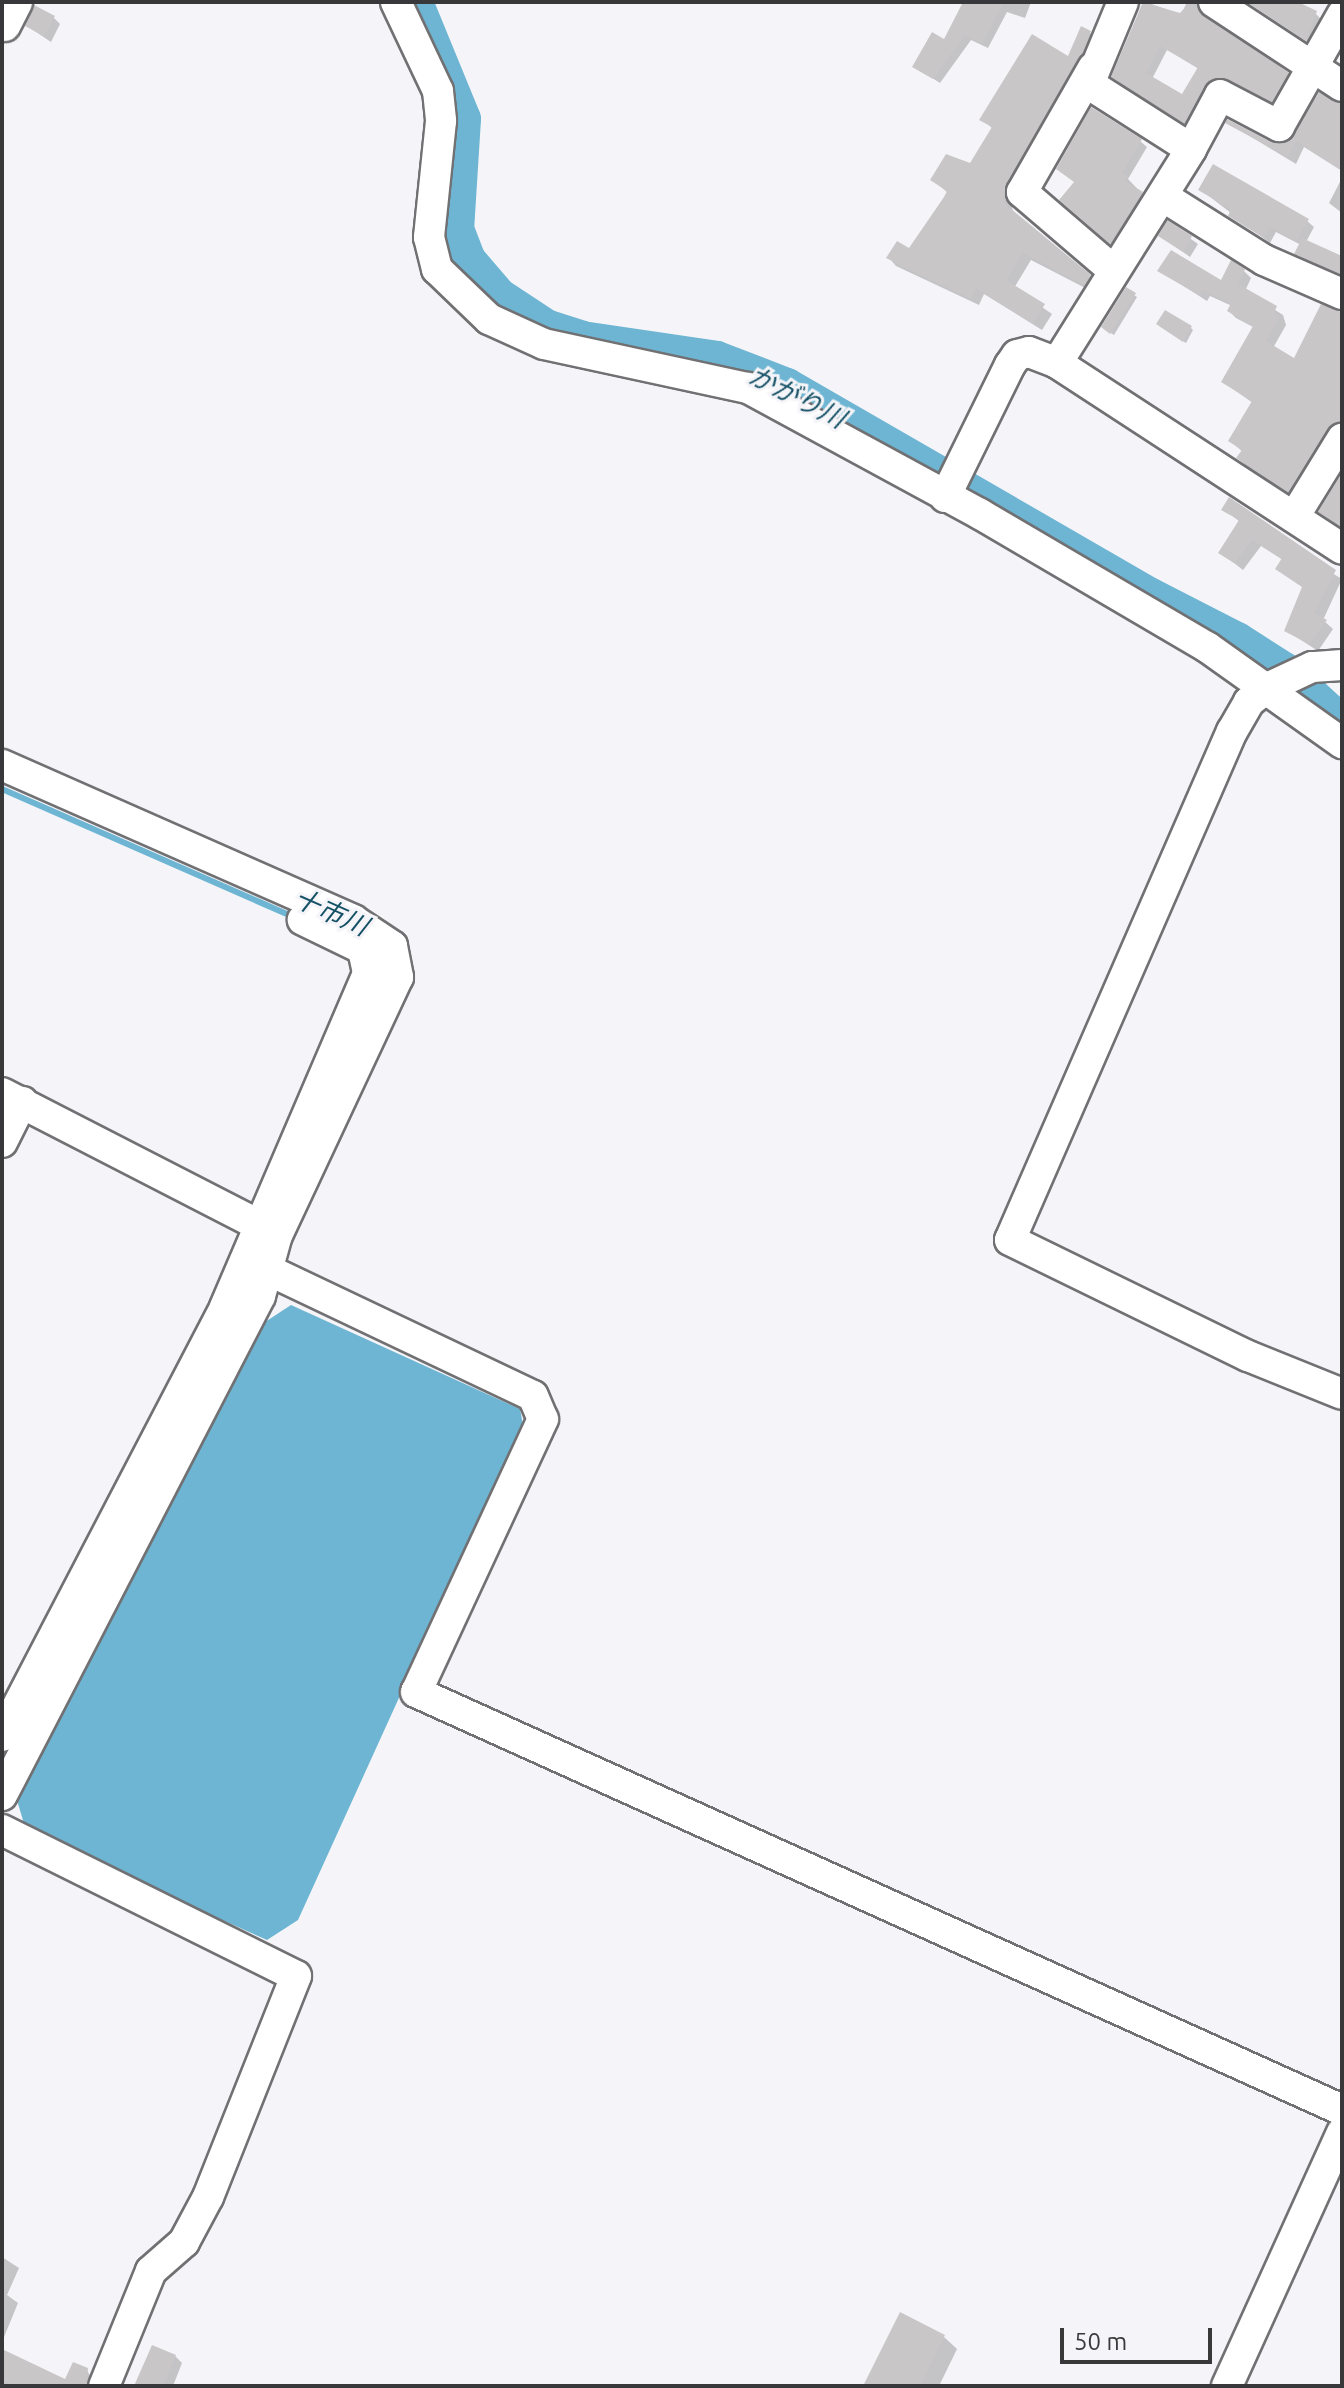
<!DOCTYPE html>
<meta charset="utf-8">
<style>
body{margin:0}
#map{position:relative;width:1344px;height:2388px;overflow:hidden;background:#f5f5f9;font-family:Ubuntu,"Noto Sans JP",sans-serif}
div>[style]{position:absolute}
.water>*{inset:0;background:#6db5d2}
.shadow>*{inset:0;background:#0003}
.stream>*{height:6px;margin:-3px;padding:0 3px;transform-origin:3px;border-radius:3px;background:#6db5d2}
.river>*{height:36px;margin:-18px;padding:0 18px;transform-origin:18px;border-radius:18px;background:#6db5d2}
.building>*{inset:0;background:#c9c6c8}
.roads{filter:drop-shadow(2px 0 #717174) drop-shadow(-2px 0 #717174) drop-shadow(0 2px #717174) drop-shadow(0 -2px #717174)}
.minor>*{height:30px;margin:-15px;padding:0 15px;transform-origin:15px;border-radius:15px;background:#fff}
span{translate:-50% -50%;white-space:nowrap;text-align:center;line-height:1.15;-webkit-text-stroke:6px #f5f5f9;paint-order:stroke}
.water-label{font-size:26px;color:#155165;font-style:italic}
.frame{position:absolute;inset:0;border:4px solid #38383a;pointer-events:none}
.scale{position:absolute;left:1060px;top:2328px;width:152px;height:36px;box-sizing:border-box;border:4px solid #38383a;border-top:0;padding-left:10px;font-size:24px;line-height:28px;white-space:nowrap;color:#38383a;-webkit-text-stroke:6px #f5f5f9;paint-order:stroke}
</style>
<div id="map">
<div class="water">
<i style="clip-path:polygon(291px 1305px,520px 1409px,523px 1425px,298px 1920px,267px 1940px,42px 1840px,25px 1827px,16px 1797px,262px 1324px)"></i>
</div>
<div class="shadow">
<i style="clip-path:polygon(990px 2px,1031px 2px,1025px 18px,1007px 12px,988px 48px,971px 40px,940px 83px,915px 67px)"></i>
<i style="clip-path:polygon(evenodd,1146px 2px,1181px 15px,1187px 2px,1205px 2px,1208px 22px,1293px 80px,1278px 107px,1226px 82px,1191px 128px,1120px 83px,1114px 76px,1146px 2px,1167px 50px,1199px 69px,1183px 97px,1152px 79px,1167px 50px)"></i>
<i style="clip-path:polygon(1247px 2px,1293px 2px,1315px 13px,1321px 19px,1313px 45px)"></i>
<i style="clip-path:polygon(54px 18px,60px 24px,51px 42px,27px 26px)"></i>
<i style="clip-path:polygon(1090px 33px,1098px 41px,1011px 199px,1013px 213px,1098px 284px,1093px 292px,1031px 260px,1014px 288px,1052px 314px,1042px 330px,984px 294px,979px 305px,896px 266px,889px 258px,910px 251px,948px 193px,933px 180px,971px 166px,993px 129px,982px 119px,1068px 59px)"></i>
<i style="clip-path:polygon(1342px 106px,1342px 171px,1304px 147px,1296px 164px,1228px 123px,1270px 144px,1289px 144px)"></i>
<i style="clip-path:polygon(1140px 141px,1147px 147px,1128px 179px,1148px 200px,1117px 249px,1068px 206px,1076px 183px)"></i>
<i style="clip-path:polygon(1342px 178px,1342px 213px,1329px 203px)"></i>
<i style="clip-path:polygon(1201px 190px,1307px 221px,1314px 227px,1306px 242px,1342px 258px,1342px 277px,1304px 260px,1297px 253px,1301px 245px,1276px 232px,1270px 243px)"></i>
<i style="clip-path:polygon(1168px 223px,1198px 244px,1190px 257px,1160px 236px)"></i>
<i style="clip-path:polygon(1160px 271px,1222px 283px,1244px 271px,1251px 278px,1245px 291px,1283px 315px,1286px 325px,1273px 348px,1294px 360px,1342px 313px,1342px 430px,1296px 498px,1246px 466px,1239px 458px,1243px 452px,1230px 441px,1253px 403px,1223px 382px,1255px 328px,1236px 318px,1229px 311px,1232px 306px,1210px 296px,1207px 301px)"></i>
<i style="clip-path:polygon(1134px 295px,1137px 297px,1114px 335px,1106px 330px)"></i>
<i style="clip-path:polygon(1161px 327px,1191px 328px,1193px 330px,1186px 343px)"></i>
<i style="clip-path:polygon(1224px 509px,1342px 579px,1323px 620px,1333px 629px,1318px 651px,1287px 631px,1304px 588px,1278px 569px,1283px 560px,1261px 546px,1243px 570px,1221px 553px,1240px 522px)"></i>
<i style="clip-path:polygon(2px 2257px,19px 2268px,7px 2295px,18px 2303px,2px 2342px)"></i>
<i style="clip-path:polygon(944px 2337px,957px 2349px,939px 2386px,866px 2386px)"></i>
<i style="clip-path:polygon(2px 2352px,66px 2382px,87px 2370px,95px 2386px,2px 2386px)"></i>
<i style="clip-path:polygon(175px 2356px,182px 2363px,173px 2386px,134px 2386px)"></i>
</div>
<div class="stream">
<i style="left:2px;top:789px;width:321px;rotate:23.7deg"></i>
</div>
<div class="river">
<i style="left:415px;top:2px;width:126px;rotate:67.7deg"></i>
<i style="left:463px;top:119px;width:110px;rotate:93.6deg"></i>
<i style="left:456px;top:229px;width:33px;rotate:69deg"></i>
<i style="left:468px;top:260px;width:48px;rotate:49.3deg"></i>
<i style="left:499px;top:296px;width:56px;rotate:33.4deg"></i>
<i style="left:546px;top:327px;width:38px;rotate:18deg"></i>
<i style="left:582px;top:339px;width:136px;rotate:8.4deg"></i>
<i style="left:717px;top:359px;width:75px;rotate:21.1deg"></i>
<i style="left:787px;top:386px;width:420px;rotate:30deg"></i>
<i style="left:1151px;top:596px;width:97px;rotate:27.1deg"></i>
<i style="left:1237px;top:640px;width:56px;rotate:32.6deg"></i>
<i style="left:1284px;top:670px;width:79px;rotate:42.4deg"></i>
</div>
<div class="building">
<i style="clip-path:polygon(963px 2px,1004px 2px,982px 44px,965px 35px,933px 79px,912px 67px,932px 32px,944px 39px)"></i>
<i style="clip-path:polygon(evenodd,1143px 2px,1180px 13px,1190px 2px,1289px 73px,1272px 102px,1219px 77px,1204px 86px,1184px 123px,1111px 77px,1143px 2px,1160px 46px,1198px 67px,1182px 94px,1146px 73px,1160px 46px)"></i>
<i style="clip-path:polygon(1247px 2px,1298px 2px,1317px 11px,1306px 41px)"></i>
<i style="clip-path:polygon(34px 5px,55px 16px,44px 36px,25px 26px)"></i>
<i style="clip-path:polygon(1081px 26px,1091px 31px,1082px 55px,1004px 192px,1005px 204px,1091px 275px,1084px 285px,1023px 253px,1006px 280px,1045px 304px,1033px 324px,976px 288px,971px 299px,886px 258px,897px 241px,909px 248px,944px 197px,947px 191px,930px 180px,946px 154px,970px 163px,992px 127px,979px 120px,1032px 34px,1068px 56px)"></i>
<i style="clip-path:polygon(1319px 92px,1342px 104px,1342px 170px,1296px 141px,1288px 157px,1225px 123px,1227px 119px,1271px 142px,1288px 142px)"></i>
<i style="clip-path:polygon(1091px 107px,1142px 139px,1122px 173px,1128px 176px,1125px 181px,1143px 192px,1110px 244px,1059px 200px,1074px 182px,1056px 169px)"></i>
<i style="clip-path:polygon(1213px 164px,1309px 219px,1296px 241px,1270px 227px,1264px 238px,1228px 216px,1231px 209px,1198px 190px)"></i>
<i style="clip-path:polygon(1167px 220px,1192px 236px,1183px 252px,1158px 236px)"></i>
<i style="clip-path:polygon(1302px 238px,1342px 256px,1342px 274px,1294px 254px)"></i>
<i style="clip-path:polygon(1171px 250px,1221px 280px,1231px 260px,1245px 269px,1238px 284px,1277px 306px,1274px 313px,1280px 316px,1266px 341px,1294px 358px,1321px 304px,1342px 312px,1342px 421px,1327px 430px,1288px 492px,1236px 458px,1242px 450px,1228px 441px,1252px 401px,1221px 382px,1253px 326px,1227px 311px,1231px 303px,1202px 290px,1199px 295px,1157px 271px)"></i>
<i style="clip-path:polygon(1126px 287px,1136px 293px,1110px 334px,1101px 327px)"></i>
<i style="clip-path:polygon(1165px 310px,1192px 326px,1183px 342px,1156px 324px)"></i>
<i style="clip-path:polygon(1342px 473px,1342px 528px,1318px 512px)"></i>
<i style="clip-path:polygon(1229px 497px,1336px 570px,1314px 613px,1327px 620px,1309px 644px,1284px 631px,1302px 587px,1275px 569px,1282px 558px,1252px 540px,1234px 563px,1218px 553px,1239px 520px,1221px 510px)"></i>
<i style="clip-path:polygon(900px 2312px,945px 2335px,920px 2386px,863px 2386px)"></i>
<i style="clip-path:polygon(152px 2345px,176px 2355px,163px 2386px,134px 2386px)"></i>
<i style="clip-path:polygon(2px 2349px,65px 2379px,73px 2362px,88px 2368px,86px 2386px,14px 2386px,2px 2380px)"></i>
</div>
<div class="roads">
<div class="minor">
<i style="left:396px;top:2px;width:98px;rotate:64.7deg"></i>
<i style="left:438px;top:91px;width:30px;rotate:84deg"></i>
<i style="left:441px;top:121px;width:117px;rotate:95.9deg"></i>
<i style="left:429px;top:237px;width:33px;rotate:76deg"></i>
<i style="left:437px;top:269px;width:72px;rotate:43.9deg"></i>
<i style="left:489px;top:319px;width:60px;rotate:24.4deg"></i>
<i style="left:544px;top:344px;width:209px;rotate:12.2deg"></i>
<i style="left:748px;top:388px;width:264px;rotate:28.5deg"></i>
<i style="left:980px;top:514px;width:263px;rotate:30.4deg"></i>
<i style="left:1207px;top:647px;width:166px;rotate:35.4deg"></i>
<i style="left:1214px;top:2px;width:153px;rotate:33.3deg"></i>
<i style="left:5px;top:26px;width:27px;rotate:-63deg"></i>
<i style="left:1093px;top:68px;width:143px;rotate:119.8deg"></i>
<i style="left:1022px;top:192px;width:120px;rotate:40.6deg"></i>
<i style="left:1191px;top:149px;width:61px;rotate:-61.8deg"></i>
<i style="left:1220px;top:95px;width:67px;rotate:27.7deg"></i>
<i style="left:1279px;top:126px;width:128px;rotate:-60.4deg"></i>
<i style="left:1164px;top:197px;width:118px;rotate:32.2deg"></i>
<i style="left:1264px;top:260px;width:85px;rotate:23.6deg"></i>
<i style="left:1057px;top:363px;width:252px;rotate:-57.9deg"></i>
<i style="left:1191px;top:149px;width:121px;rotate:-147.5deg"></i>
<i style="left:1089px;top:84px;width:89px;rotate:-67.5deg"></i>
<i style="left:945px;top:497px;width:147px;rotate:-63.8deg"></i>
<i style="left:1010px;top:365px;width:12px;rotate:-55deg"></i>
<i style="left:1017px;top:355px;width:12px;rotate:-14deg"></i>
<i style="left:1029px;top:352px;width:30px;rotate:21deg"></i>
<i style="left:1057px;top:363px;width:340px;rotate:33.1deg"></i>
<i style="left:1294px;top:517px;width:92px;rotate:-58.4deg"></i>
<i style="left:1342px;top:665px;width:30px;rotate:176deg"></i>
<i style="left:1312px;top:667px;width:52px;rotate:154.9deg"></i>
<i style="left:1265px;top:689px;width:21px;rotate:141deg"></i>
<i style="left:1249px;top:702px;width:34px;rotate:120deg"></i>
<i style="left:1232px;top:731px;width:555px;rotate:113.56deg"></i>
<i style="left:1010px;top:1240px;width:265px;rotate:26deg"></i>
<i style="left:1248px;top:1356px;width:101px;rotate:22deg"></i>
<i style="left:2px;top:765px;width:384px;rotate:23.8deg"></i>
<i style="left:353px;top:920px;width:47px;rotate:33.7deg"></i>
<i style="left:392px;top:946px;width:32px;rotate:79deg"></i>
<i style="left:398px;top:977px;width:285px;rotate:115.1deg"></i>
<i style="left:277px;top:1235px;width:63px;rotate:105.6deg"></i>
<i style="left:260px;top:1296px;width:562px;rotate:117.34deg"></i>
<i style="left:2px;top:1093px;width:306px;rotate:27.2deg"></i>
<i style="left:2px;top:1142px;width:45px;rotate:-63.4deg"></i>
<i style="left:268px;top:1270px;width:293px;rotate:25.4deg"></i>
<i style="left:533px;top:1396px;width:25px;rotate:67deg"></i>
<i style="left:543px;top:1419px;width:301px;rotate:114.9deg"></i>
<i style="left:416px;top:1692px;width:1016px;rotate:24.29deg"></i>
<i style="left:2px;top:1736px;width:483px;rotate:-62.5deg"></i>
<i style="left:225px;top:1307px;width:363px;rotate:-66.8deg"></i>
<i style="left:368px;top:973px;width:25px;rotate:-102deg"></i>
<i style="left:363px;top:949px;width:67px;rotate:-154.2deg"></i>
<i style="left:2px;top:1830px;width:328px;rotate:26.4deg"></i>
<i style="left:296px;top:1976px;width:238px;rotate:111.7deg"></i>
<i style="left:208px;top:2197px;width:51px;rotate:118.1deg"></i>
<i style="left:184px;top:2242px;width:44px;rotate:138.7deg"></i>
<i style="left:151px;top:2271px;width:124px;rotate:112.2deg"></i>
<i style="left:1227px;top:2386px;width:278px;rotate:-65.6deg"></i>
</div>
</div>
<div class="water-label">
<span style="left:797px;top:397px;rotate:27deg">かがり川</span>
<span style="left:331px;top:912px;rotate:24deg">十市川</span>
</div>
<div class="frame"></div>
<div class="scale">50 m</div>
</div>
